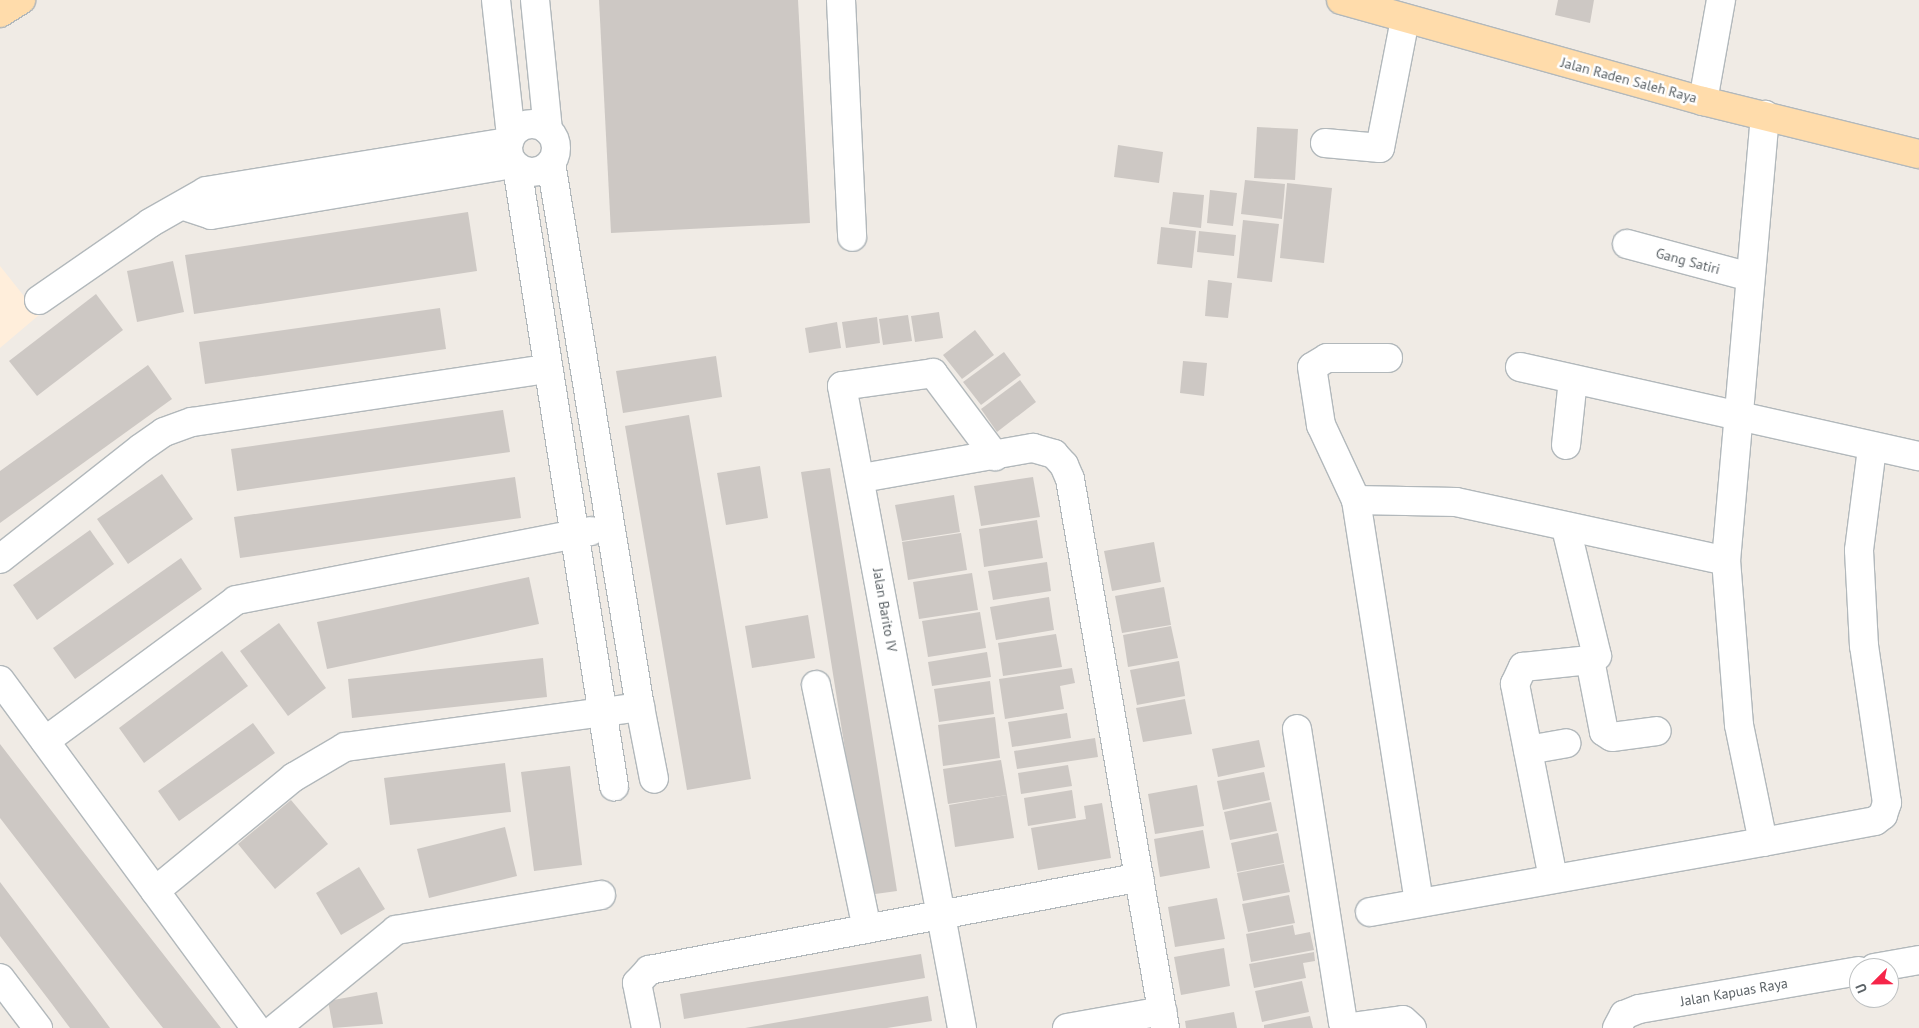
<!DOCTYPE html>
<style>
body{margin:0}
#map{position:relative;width:1919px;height:1028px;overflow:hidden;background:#f0ebe5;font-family:"PT Sans",sans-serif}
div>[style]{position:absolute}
.commercial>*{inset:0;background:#ffeedb}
.building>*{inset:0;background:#cdc8c4}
.roads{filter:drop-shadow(1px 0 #b2b8bb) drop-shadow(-1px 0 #b2b8bb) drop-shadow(0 1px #b2b8bb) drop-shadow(0 -1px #b2b8bb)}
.minor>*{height:28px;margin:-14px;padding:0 14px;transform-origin:14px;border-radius:14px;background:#fff}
.minor>.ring{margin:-14px;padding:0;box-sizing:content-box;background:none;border:28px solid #fff;border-radius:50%}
.major>*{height:28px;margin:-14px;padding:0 14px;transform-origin:14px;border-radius:14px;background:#ffdcab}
span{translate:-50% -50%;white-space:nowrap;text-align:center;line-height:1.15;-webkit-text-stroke:5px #fff;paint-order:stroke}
.street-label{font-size:14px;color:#5c6367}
.north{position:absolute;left:1849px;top:958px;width:50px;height:50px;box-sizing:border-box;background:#fff;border:1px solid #bec1c2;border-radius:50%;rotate:247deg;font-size:14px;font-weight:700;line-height:20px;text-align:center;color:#5c6367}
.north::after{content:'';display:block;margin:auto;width:18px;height:22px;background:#f62549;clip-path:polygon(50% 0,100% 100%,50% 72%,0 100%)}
</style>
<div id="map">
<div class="commercial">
<i style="clip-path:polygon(0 266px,39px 315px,0 348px)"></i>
</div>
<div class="building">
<i style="clip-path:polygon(599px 0,798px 0,810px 223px,611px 233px)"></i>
<i style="clip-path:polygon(1558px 0,1594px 0,1590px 23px,1555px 15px)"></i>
<i style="clip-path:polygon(1257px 127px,1298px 129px,1295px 180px,1254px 178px)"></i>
<i style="clip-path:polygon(1118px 145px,1163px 152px,1159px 183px,1114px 177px)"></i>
<i style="clip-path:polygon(1245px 180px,1285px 184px,1282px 219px,1241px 214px)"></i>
<i style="clip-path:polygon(1287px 183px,1332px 188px,1324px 263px,1280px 258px)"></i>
<i style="clip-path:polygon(1210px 190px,1237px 193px,1233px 226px,1207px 223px)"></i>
<i style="clip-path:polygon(1173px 192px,1204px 195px,1201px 228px,1169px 224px)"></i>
<i style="clip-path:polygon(468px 212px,477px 271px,194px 314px,185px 255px)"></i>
<i style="clip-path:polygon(1243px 220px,1279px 224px,1272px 282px,1237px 278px)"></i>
<i style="clip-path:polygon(1161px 227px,1196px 231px,1192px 268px,1157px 264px)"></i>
<i style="clip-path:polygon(1199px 231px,1236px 235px,1234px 256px,1197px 252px)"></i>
<i style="clip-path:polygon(173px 261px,184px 312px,137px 322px,127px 271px)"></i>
<i style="clip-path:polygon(1208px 280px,1232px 283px,1228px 318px,1205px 316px)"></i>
<i style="clip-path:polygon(96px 294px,123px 330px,37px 396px,9px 361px)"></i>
<i style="clip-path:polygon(440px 308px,446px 349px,205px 384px,199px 342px)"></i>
<i style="clip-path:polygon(939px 312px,943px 338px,915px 342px,911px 316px)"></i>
<i style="clip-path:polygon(908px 315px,912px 341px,883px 345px,879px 319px)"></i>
<i style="clip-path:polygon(877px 317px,880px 343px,846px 348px,842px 322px)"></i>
<i style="clip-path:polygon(837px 322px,841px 348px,809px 353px,805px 328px)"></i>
<i style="clip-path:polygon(975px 330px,994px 355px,962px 379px,943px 355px)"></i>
<i style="clip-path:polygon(1004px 352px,1021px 375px,981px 405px,963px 382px)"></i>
<i style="clip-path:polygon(716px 356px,722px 397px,623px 413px,616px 371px)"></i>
<i style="clip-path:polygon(1183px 361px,1207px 363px,1204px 396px,1180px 393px)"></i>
<i style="clip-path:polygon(148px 365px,172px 399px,0 523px,0 471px)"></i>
<i style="clip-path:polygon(1020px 380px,1036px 402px,997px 432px,981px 409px)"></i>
<i style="clip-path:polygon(503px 410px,510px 452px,237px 491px,231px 449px)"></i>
<i style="clip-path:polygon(689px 415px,751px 779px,687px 790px,625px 426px)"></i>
<i style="clip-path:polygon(760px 466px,768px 518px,726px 525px,717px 473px)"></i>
<i style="clip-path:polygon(830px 468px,897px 891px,868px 895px,801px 472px)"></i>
<i style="clip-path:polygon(162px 474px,193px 519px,128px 564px,97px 519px)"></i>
<i style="clip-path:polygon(515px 477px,521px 518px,240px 558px,234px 517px)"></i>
<i style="clip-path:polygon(1033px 477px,1040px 517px,981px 526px,974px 486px)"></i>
<i style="clip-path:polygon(954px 495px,960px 532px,902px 541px,895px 505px)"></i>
<i style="clip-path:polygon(1037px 520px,1043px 558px,984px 567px,979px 529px)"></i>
<i style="clip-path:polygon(90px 530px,114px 564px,37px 620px,13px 585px)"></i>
<i style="clip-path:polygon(961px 533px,967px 570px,908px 580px,902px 542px)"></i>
<i style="clip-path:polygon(1154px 542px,1161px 582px,1112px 591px,1104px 551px)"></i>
<i style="clip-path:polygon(181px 558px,202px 589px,75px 679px,53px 648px)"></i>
<i style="clip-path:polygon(1047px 562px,1051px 591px,993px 600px,988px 571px)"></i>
<i style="clip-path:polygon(972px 573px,978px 610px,919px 619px,913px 582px)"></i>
<i style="clip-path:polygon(529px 577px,539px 624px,327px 669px,317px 622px)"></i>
<i style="clip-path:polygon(1164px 587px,1171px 625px,1122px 633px,1115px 596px)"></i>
<i style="clip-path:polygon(1049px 597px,1054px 630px,996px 640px,990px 607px)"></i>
<i style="clip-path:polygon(980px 612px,986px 648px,928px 657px,922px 621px)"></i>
<i style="clip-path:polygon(808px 615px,815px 658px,752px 668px,745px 626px)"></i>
<i style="clip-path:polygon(279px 623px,326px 688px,288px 716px,240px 651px)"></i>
<i style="clip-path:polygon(1171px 626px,1178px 658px,1128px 667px,1123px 635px)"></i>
<i style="clip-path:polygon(1056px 634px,1062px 667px,1003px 676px,998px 643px)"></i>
<i style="clip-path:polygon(222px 651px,248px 686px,144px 763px,119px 728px)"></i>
<i style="clip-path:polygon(987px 652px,991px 677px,932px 686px,928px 662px)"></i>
<i style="clip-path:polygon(543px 658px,547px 697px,352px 718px,348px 679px)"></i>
<i style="clip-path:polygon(1179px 661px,1185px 696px,1137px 705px,1130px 670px)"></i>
<i style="clip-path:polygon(1072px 668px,1075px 683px,1060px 686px,1064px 709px,1005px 719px,999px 679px)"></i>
<i style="clip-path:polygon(990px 681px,994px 714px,939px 722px,934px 689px)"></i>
<i style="clip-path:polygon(1185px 699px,1192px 734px,1143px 742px,1136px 708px)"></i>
<i style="clip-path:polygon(1067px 713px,1071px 738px,1012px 747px,1008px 722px)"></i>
<i style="clip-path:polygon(995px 717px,1000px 758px,943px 766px,938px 725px)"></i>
<i style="clip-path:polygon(253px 723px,275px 753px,179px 821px,158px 791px)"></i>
<i style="clip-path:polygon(1095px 738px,1098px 757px,1017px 769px,1014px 751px)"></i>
<i style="clip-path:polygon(1259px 740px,1265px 767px,1218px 777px,1212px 749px)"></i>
<i style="clip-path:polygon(0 744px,81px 849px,221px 1028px,163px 1028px,139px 998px,0 818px)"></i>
<i style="clip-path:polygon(1001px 760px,1007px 795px,948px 804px,943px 769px)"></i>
<i style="clip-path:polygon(505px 763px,511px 812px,390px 825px,384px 778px)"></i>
<i style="clip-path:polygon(1068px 765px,1072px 786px,1021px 794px,1018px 773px)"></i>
<i style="clip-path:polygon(570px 766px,582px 865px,534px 871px,521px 772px)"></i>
<i style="clip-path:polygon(1264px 772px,1270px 800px,1223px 810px,1217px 781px)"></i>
<i style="clip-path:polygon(1197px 785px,1204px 826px,1155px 834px,1148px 794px)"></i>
<i style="clip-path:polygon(1072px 790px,1076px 818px,1028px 826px,1024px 798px)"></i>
<i style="clip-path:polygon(1007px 795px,1014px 838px,955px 847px,949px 805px)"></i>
<i style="clip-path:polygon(291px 800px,328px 844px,275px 889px,238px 844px)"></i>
<i style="clip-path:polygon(1271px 802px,1277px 831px,1230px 840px,1224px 812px)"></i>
<i style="clip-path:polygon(1102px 803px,1111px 858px,1038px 870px,1031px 828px,1086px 819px,1084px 806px)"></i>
<i style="clip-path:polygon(505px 827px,517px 876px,429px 898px,417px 849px)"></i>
<i style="clip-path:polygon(1203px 830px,1210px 868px,1160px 877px,1154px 839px)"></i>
<i style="clip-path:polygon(1278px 833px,1284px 863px,1237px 872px,1231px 843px)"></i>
<i style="clip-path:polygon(1284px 864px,1290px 892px,1243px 901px,1237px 873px)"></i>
<i style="clip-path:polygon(359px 867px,385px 909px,341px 935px,316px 893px)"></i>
<i style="clip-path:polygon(0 882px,96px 1009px,110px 1028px,70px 1028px,52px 1004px,0 936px)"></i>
<i style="clip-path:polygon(1289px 895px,1295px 923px,1248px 932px,1242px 904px)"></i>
<i style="clip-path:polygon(1217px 898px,1225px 939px,1175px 947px,1168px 907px)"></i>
<i style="clip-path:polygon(1293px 925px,1295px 935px,1310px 932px,1314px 950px,1251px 962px,1246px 934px)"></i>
<i style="clip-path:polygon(1224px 948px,1230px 986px,1181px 995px,1174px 957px)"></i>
<i style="clip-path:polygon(1314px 952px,1315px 961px,1303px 963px,1306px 978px,1254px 988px,1249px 964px)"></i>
<i style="clip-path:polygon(921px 954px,925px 978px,684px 1019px,680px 994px)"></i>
<i style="clip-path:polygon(1302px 981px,1309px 1012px,1262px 1022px,1255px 991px)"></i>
<i style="clip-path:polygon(377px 992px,383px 1024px,333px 1028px,328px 1001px)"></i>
<i style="clip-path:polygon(928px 996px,932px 1021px,887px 1028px,745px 1028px)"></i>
<i style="clip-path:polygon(1234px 1012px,1237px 1028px,1186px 1028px,1185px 1021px)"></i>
<i style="clip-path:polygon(1310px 1016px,1313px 1028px,1264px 1028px,1264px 1025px)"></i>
</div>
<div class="roads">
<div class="minor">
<i style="left:496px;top:0;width:136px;rotate:83.7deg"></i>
<i style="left:535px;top:0;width:131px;rotate:84.3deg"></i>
<i style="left:841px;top:0;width:237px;rotate:87.3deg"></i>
<i style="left:1703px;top:101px;width:103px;rotate:-79.9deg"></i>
<i class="ring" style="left:508px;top:124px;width:20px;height:20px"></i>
<i style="left:1325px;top:143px;width:55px;rotate:5.2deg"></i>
<i style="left:1380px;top:148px;width:131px;rotate:-79deg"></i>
<i style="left:517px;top:167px;width:627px;rotate:81.09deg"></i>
<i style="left:184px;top:206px;width:28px;rotate:18deg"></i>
<i style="left:211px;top:215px;width:306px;rotate:-9.6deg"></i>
<i style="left:1627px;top:244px;width:127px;rotate:15deg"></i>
<i style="left:39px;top:300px;width:135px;rotate:-34.7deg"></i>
<i style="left:150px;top:223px;width:64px;rotate:-29.7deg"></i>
<i style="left:206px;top:191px;width:307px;rotate:-9.2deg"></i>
<i style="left:1388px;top:358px;width:61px;rotate:180deg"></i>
<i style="left:1327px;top:358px;width:17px;rotate:149deg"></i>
<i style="left:1312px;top:367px;width:59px;rotate:81.2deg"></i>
<i style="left:1321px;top:425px;width:83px;rotate:65deg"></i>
<i style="left:1356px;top:500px;width:407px;rotate:81.1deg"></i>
<i style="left:1520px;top:367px;width:409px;rotate:12.6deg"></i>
<i style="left:1566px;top:445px;width:65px;rotate:-83.9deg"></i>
<i style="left:862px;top:478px;width:174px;rotate:-10deg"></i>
<i style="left:1033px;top:448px;width:22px;rotate:16deg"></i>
<i style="left:1054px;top:454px;width:15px;rotate:48deg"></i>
<i style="left:1064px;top:465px;width:15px;rotate:67deg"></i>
<i style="left:1070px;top:479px;width:557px;rotate:80.18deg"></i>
<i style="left:1356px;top:500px;width:100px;rotate:1.1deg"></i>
<i style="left:1456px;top:502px;width:276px;rotate:12.3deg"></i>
<i style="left:0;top:559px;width:179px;rotate:-38.2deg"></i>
<i style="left:141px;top:448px;width:28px;rotate:-35deg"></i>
<i style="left:164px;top:432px;width:30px;rotate:-20deg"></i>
<i style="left:192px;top:422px;width:360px;rotate:-8.5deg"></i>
<i style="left:1590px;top:660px;width:73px;rotate:79deg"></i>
<i style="left:1604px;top:732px;width:9px;rotate:32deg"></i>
<i style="left:1612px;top:737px;width:45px;rotate:-7.6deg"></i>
<i style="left:0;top:680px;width:432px;rotate:53.7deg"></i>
<i style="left:816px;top:685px;width:249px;rotate:78.2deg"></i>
<i style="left:640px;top:707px;width:73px;rotate:79deg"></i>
<i style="left:1297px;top:729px;width:297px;rotate:81.1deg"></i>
<i style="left:1343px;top:1022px;width:9px;rotate:32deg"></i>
<i style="left:1351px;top:1027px;width:52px;rotate:-7.7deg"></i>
<i style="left:1403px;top:1020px;width:12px;rotate:42deg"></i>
<i style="left:45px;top:741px;width:237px;rotate:-36.4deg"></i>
<i style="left:236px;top:600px;width:361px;rotate:-11deg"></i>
<i style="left:1528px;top:750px;width:39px;rotate:-10deg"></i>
<i style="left:1763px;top:842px;width:119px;rotate:-101.6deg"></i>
<i style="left:1739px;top:725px;width:165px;rotate:-94.5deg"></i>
<i style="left:1726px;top:561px;width:448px;rotate:-85deg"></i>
<i style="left:1553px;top:878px;width:198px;rotate:-101.1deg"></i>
<i style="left:1515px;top:684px;width:19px;rotate:-65deg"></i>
<i style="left:1523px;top:667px;width:67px;rotate:-6deg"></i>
<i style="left:1590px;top:660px;width:8px;rotate:-30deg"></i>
<i style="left:1597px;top:656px;width:132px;rotate:-103.6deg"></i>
<i style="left:155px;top:891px;width:180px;rotate:-39.4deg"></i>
<i style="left:294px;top:777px;width:59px;rotate:-30.5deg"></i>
<i style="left:345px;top:747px;width:298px;rotate:-7.7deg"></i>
<i style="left:640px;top:707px;width:551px;rotate:-99.29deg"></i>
<i style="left:1370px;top:912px;width:399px;rotate:-10.1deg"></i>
<i style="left:1763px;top:842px;width:114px;rotate:-10.6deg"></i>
<i style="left:1875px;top:821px;width:10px;rotate:-37deg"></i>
<i style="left:1883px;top:815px;width:13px;rotate:-72deg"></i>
<i style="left:1887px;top:803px;width:159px;rotate:-98.3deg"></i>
<i style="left:1864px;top:646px;width:96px;rotate:-93deg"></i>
<i style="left:1859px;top:550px;width:103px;rotate:-82.7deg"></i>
<i style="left:1874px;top:968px;width:46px;rotate:-10.1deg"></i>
<i style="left:0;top:978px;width:63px;rotate:52.8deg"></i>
<i style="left:276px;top:1028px;width:155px;rotate:-39.2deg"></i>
<i style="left:396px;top:930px;width:208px;rotate:-9.7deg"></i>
<i style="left:646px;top:1028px;width:46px;rotate:-101.3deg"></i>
<i style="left:637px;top:983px;width:18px;rotate:-47deg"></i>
<i style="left:649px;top:970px;width:499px;rotate:-10.7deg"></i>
<i style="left:962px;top:1028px;width:653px;rotate:-100.59deg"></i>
<i style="left:842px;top:386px;width:92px;rotate:-8.1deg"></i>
<i style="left:933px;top:373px;width:104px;rotate:53.2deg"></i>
<i style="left:1067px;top:1028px;width:97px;rotate:-10.1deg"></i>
<i style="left:1617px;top:1028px;width:15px;rotate:-62deg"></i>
<i style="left:1624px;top:1015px;width:16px;rotate:-22deg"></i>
<i style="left:1639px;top:1009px;width:223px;rotate:-9.8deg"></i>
</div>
<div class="major">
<i style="left:1341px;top:0;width:376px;rotate:15.6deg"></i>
<i style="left:1703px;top:101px;width:222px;rotate:13.8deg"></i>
<i style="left:0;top:13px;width:25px;rotate:-32deg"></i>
</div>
</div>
<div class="street-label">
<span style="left:1629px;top:80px;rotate:15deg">Jalan Raden Saleh Raya</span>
<span style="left:1688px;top:261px;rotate:15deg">Gang Satiri</span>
<span style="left:885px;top:610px;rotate:80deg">Jalan Barito IV</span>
<span style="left:1734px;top:992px;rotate:-10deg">Jalan Kapuas Raya</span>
</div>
<div class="north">U</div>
</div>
